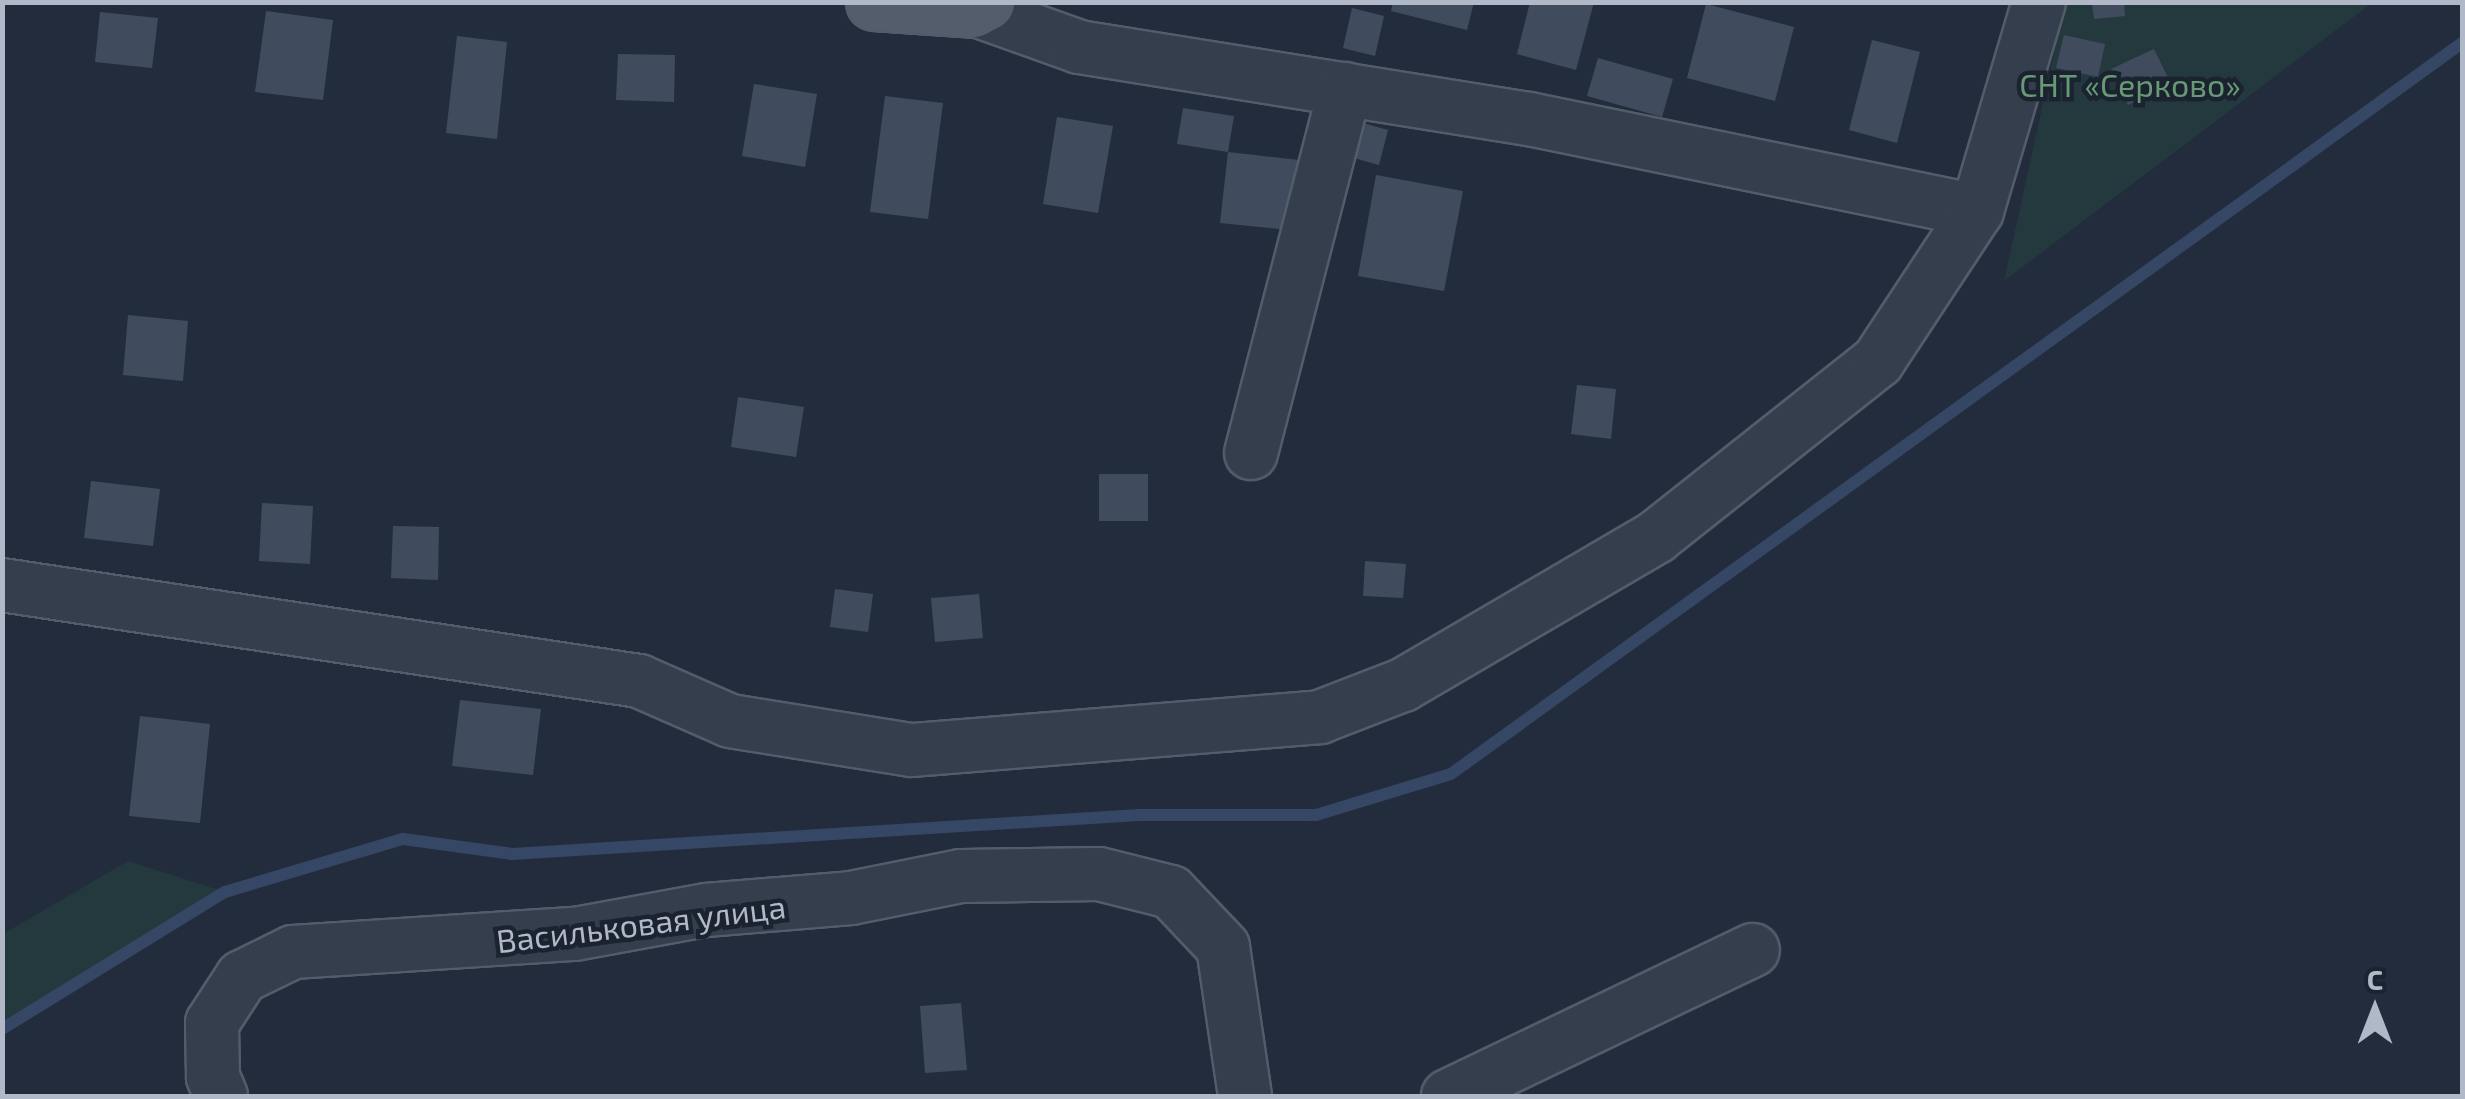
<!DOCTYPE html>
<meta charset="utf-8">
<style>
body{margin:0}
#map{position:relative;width:2465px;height:1099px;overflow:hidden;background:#222c3c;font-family:"Exo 2",sans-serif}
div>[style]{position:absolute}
.green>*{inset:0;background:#24393d}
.stream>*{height:12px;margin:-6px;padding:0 6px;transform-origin:6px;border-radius:6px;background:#354764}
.building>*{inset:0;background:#404c5e}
.roads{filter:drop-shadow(2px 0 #545c6a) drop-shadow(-2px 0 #545c6a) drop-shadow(0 2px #545c6a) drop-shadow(0 -2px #545c6a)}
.minor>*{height:52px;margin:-26px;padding:0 26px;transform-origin:26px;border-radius:26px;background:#353e4c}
.major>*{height:55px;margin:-27.5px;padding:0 27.5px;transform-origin:27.5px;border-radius:27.5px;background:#535d6c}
span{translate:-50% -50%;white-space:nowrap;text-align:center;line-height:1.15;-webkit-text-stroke:9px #1b2331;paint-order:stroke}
.park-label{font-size:32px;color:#679974}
.street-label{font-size:32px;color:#b1b9c8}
.frame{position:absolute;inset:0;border:5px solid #b1b9c8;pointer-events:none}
.north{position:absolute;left:2325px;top:959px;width:100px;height:100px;-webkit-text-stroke:8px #1b2331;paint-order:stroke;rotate:0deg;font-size:28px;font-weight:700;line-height:40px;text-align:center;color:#b1b9c8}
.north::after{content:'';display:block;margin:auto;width:35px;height:45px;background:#b1b9c8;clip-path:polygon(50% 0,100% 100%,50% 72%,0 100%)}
</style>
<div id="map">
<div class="green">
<i style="clip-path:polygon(2065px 3px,2372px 3px,2004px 281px)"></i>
<i style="clip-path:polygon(128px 861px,225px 892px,3px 1029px,3px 934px)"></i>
</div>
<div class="stream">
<i style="left:2px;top:1029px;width:262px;rotate:-31.6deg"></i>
<i style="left:225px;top:892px;width:186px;rotate:-16.6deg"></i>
<i style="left:403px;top:839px;width:110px;rotate:7.8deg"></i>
<i style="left:512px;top:854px;width:628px;rotate:-3.56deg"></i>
<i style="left:1139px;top:815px;width:177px"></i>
<i style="left:1316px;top:815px;width:141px;rotate:-16.9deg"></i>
<i style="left:1451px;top:774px;width:1248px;rotate:-35.87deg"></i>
</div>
<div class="building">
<i style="clip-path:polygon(1393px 2px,1474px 2px,1467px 30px,1391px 11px)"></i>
<i style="clip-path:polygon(1530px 2px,1594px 2px,1576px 70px,1517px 54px)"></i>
<i style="clip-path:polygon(2092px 2px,2124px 2px,2125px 16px,2094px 19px)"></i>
<i style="clip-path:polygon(1706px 4px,1794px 27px,1775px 101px,1687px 78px)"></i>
<i style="clip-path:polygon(1352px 8px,1384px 16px,1375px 56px,1343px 48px)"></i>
<i style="clip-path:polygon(266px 11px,333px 20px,323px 100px,255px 92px)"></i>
<i style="clip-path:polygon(100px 12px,158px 18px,152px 68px,95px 62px)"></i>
<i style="clip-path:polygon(2064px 35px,2105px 44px,2098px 77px,2056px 68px)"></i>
<i style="clip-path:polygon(457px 36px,507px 42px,497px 139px,446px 133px)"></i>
<i style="clip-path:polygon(1872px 40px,1920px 52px,1897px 143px,1849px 130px)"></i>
<i style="clip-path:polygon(2154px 49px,2171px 84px,2128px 105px,2111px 69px)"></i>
<i style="clip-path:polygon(618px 54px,675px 55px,674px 102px,616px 100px)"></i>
<i style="clip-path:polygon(1598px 58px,1673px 79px,1662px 117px,1587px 96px)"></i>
<i style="clip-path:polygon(754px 84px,817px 94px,805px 167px,742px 156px)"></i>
<i style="clip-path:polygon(885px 96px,943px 103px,928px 219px,870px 212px)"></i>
<i style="clip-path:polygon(1183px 108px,1234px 116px,1228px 152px,1308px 161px,1300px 231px,1220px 223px,1228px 152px,1177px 144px)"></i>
<i style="clip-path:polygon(1057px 117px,1113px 126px,1098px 213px,1043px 204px)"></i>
<i style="clip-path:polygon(1356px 121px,1388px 130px,1379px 165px,1347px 156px)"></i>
<i style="clip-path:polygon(1376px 175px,1463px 191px,1444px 291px,1358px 276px)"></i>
<i style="clip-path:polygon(128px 315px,188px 321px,183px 381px,123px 375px)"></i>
<i style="clip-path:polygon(1577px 385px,1616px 389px,1611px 439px,1571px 434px)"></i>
<i style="clip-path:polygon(738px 397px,804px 407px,796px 457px,731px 447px)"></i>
<i style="clip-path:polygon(1099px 474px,1148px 474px,1148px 521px,1099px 521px)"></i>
<i style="clip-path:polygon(91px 481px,160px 489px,153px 546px,84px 538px)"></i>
<i style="clip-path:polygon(262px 503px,313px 506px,310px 564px,259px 561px)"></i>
<i style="clip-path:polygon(393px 526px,439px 527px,438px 580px,391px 578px)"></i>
<i style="clip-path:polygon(1365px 561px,1406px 564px,1403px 598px,1363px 596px)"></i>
<i style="clip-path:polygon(835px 589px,873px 594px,868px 632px,830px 627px)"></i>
<i style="clip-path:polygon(979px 594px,983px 638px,935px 642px,931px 598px)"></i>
<i style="clip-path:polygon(460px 700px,541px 709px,533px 775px,452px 766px)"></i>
<i style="clip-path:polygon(140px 716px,210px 724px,200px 823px,129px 816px)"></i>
<i style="clip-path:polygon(961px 1003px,967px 1070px,925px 1073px,920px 1006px)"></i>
</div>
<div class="roads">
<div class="minor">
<i style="left:973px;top:9px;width:113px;rotate:19.7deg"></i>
<i style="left:1079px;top:47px;width:456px;rotate:9.1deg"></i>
<i style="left:1529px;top:119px;width:457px;rotate:11.6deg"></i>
<i style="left:1251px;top:453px;width:376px;rotate:-75.5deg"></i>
<i style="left:2px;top:585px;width:644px;rotate:8.57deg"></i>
<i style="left:639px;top:681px;width:99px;rotate:23.7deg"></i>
<i style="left:730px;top:721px;width:184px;rotate:9.1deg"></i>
<i style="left:912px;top:750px;width:409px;rotate:-4.6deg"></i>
<i style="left:1320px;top:717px;width:89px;rotate:-21.1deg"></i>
<i style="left:1403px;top:685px;width:293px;rotate:-30.3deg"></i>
<i style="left:1656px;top:537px;width:283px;rotate:-38.4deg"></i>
<i style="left:1878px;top:361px;width:180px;rotate:-56.6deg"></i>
<i style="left:1977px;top:211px;width:218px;rotate:-73.5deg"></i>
<i style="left:221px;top:1096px;width:21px;rotate:-113deg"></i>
<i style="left:213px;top:1077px;width:54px;rotate:-91.1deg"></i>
<i style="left:212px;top:1023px;width:55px;rotate:-56.9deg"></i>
<i style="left:242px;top:977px;width:57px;rotate:-26.1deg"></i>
<i style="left:293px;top:952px;width:283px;rotate:-3.7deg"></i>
<i style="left:575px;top:934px;width:133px;rotate:-10.4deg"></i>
<i style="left:706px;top:910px;width:145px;rotate:-4.7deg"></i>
<i style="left:851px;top:898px;width:112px;rotate:-11.3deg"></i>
<i style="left:961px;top:876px;width:138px;rotate:-0.8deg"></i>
<i style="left:1099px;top:874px;width:74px;rotate:14deg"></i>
<i style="left:1171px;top:892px;width:76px;rotate:46.6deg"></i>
<i style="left:1223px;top:947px;width:151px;rotate:81.6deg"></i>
<i style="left:1448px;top:1096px;width:338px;rotate:-25.6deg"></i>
</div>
<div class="major">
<i style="left:874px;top:2px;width:99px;rotate:4deg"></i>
<i style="left:973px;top:9px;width:15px;rotate:-28deg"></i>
</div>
</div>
<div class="park-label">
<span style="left:2130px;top:84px">СНТ «Серково»</span>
</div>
<div class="street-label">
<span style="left:641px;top:923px;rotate:-7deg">Васильковая улица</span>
</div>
<div class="frame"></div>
<div class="north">С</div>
</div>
